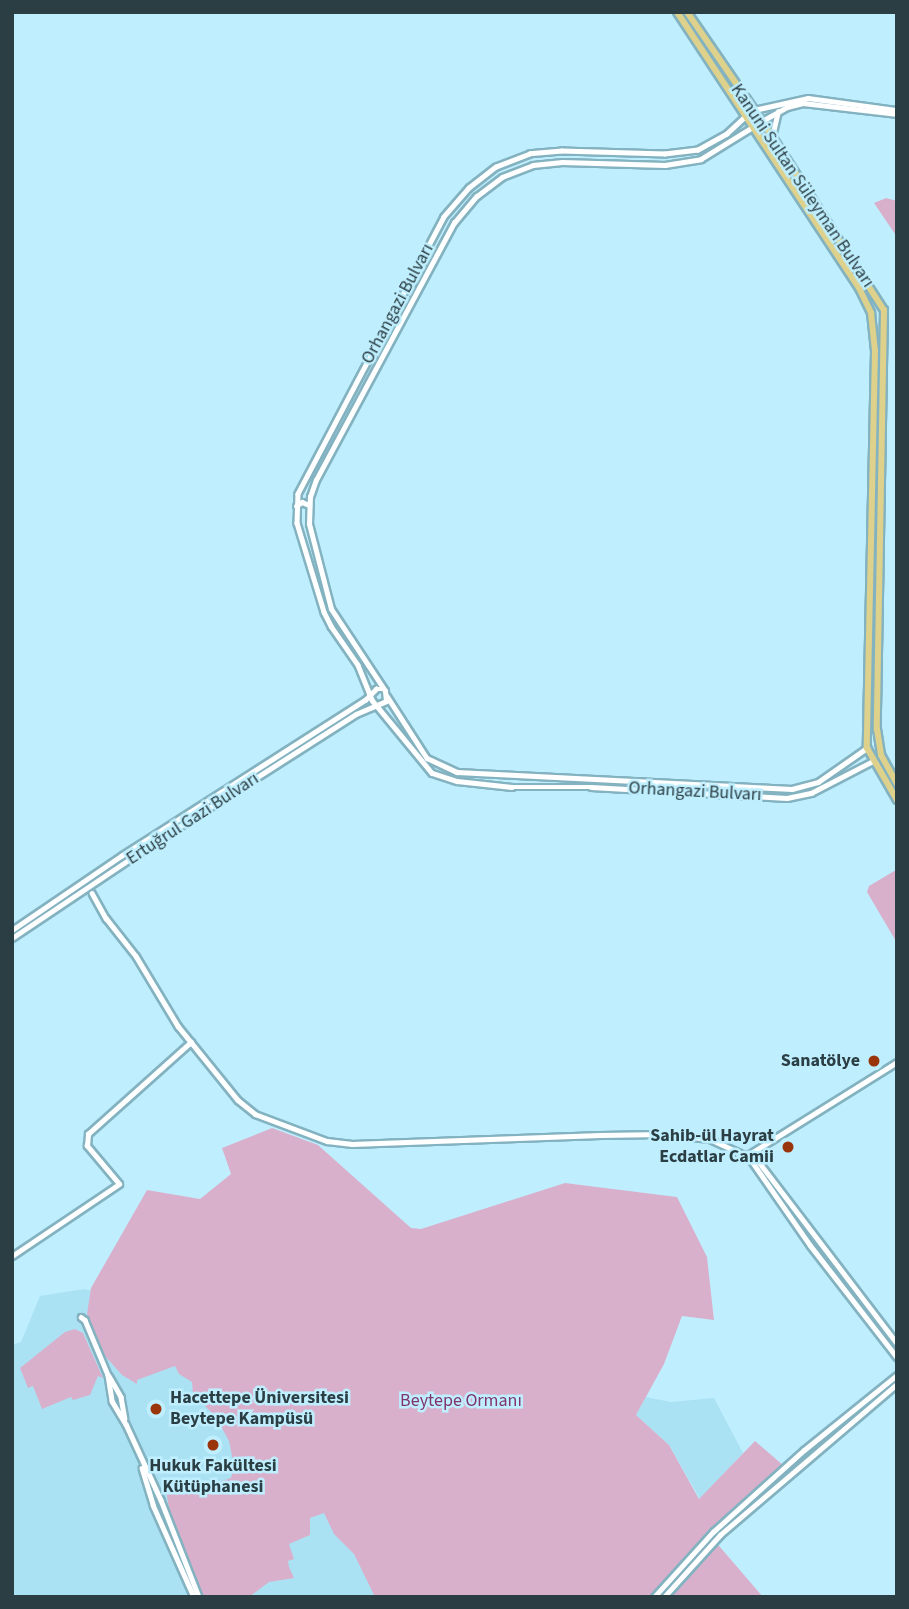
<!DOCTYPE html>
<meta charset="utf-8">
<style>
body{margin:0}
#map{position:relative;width:909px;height:1609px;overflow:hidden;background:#bfeffe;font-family:"Source Sans 3",sans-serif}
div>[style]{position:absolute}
.built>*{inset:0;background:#aae2f4}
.green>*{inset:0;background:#d9b0cb}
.roads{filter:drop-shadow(2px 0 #83b2c0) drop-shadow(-2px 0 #83b2c0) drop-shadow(0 2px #83b2c0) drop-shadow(0 -2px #83b2c0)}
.tertiary>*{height:4.5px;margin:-2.25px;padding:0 2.25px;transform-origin:2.25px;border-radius:2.25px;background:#fff}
.secondary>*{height:4.5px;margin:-2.25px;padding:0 2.25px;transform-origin:2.25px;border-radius:2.25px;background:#fff}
.primary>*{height:6px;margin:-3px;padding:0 3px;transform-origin:3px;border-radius:3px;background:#ddd18b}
.dots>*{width:19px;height:19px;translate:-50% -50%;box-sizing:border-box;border:4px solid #bfeffe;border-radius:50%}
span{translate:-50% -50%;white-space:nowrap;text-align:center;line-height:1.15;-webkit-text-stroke:5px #bfeffe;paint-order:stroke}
.street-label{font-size:18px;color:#2b3e44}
.poi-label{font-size:18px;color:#2b3e44;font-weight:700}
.right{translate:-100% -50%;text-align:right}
.left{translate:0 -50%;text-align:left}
.park-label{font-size:18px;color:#81356d}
.frame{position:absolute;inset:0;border:14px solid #2b3e44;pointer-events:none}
</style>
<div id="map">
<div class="built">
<i style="clip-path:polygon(84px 1289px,133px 1300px,404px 1597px,12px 1597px,12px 1345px,21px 1342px,40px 1296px)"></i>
<i style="clip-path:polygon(646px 1397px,671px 1402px,714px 1398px,743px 1453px,700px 1499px,669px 1445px,636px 1415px)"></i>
</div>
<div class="green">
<i style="clip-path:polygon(886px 198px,897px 201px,897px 237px,874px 203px)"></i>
<i style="clip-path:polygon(896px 870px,897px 871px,897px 943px,867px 892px,869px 886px)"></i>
<i style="clip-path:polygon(272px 1128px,318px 1145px,411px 1228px,421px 1229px,565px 1183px,677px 1197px,707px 1257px,714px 1320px,682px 1316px,664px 1364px,636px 1415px,669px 1445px,699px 1499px,755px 1441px,784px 1466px,708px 1533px,763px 1597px,375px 1597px,354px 1554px,334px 1534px,324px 1513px,310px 1518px,310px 1535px,289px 1544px,294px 1559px,288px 1561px,289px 1567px,294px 1578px,269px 1582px,249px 1597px,202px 1597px,172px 1524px,166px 1491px,175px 1478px,200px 1489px,231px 1478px,234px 1466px,229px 1441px,216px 1417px,193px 1394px,192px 1382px,179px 1374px,175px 1366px,137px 1380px,137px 1384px,122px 1375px,105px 1356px,87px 1314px,91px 1288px,147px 1190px,200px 1199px,231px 1174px,222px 1148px)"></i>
<i style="clip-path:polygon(75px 1329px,83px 1333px,103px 1378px,98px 1376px,90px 1395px,73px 1400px,71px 1397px,42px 1409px,33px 1386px,28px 1388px,20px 1368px,65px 1332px)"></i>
</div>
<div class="roads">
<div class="tertiary">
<i style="left:754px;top:110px;width:55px;rotate:-12.5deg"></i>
<i style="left:808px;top:98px;width:90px;rotate:7.7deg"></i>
<i style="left:762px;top:121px;width:29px;rotate:-29deg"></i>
<i style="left:787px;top:107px;width:16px;rotate:-14deg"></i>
<i style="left:803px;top:103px;width:95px;rotate:6.7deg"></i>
<i style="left:772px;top:137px;width:26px;rotate:-77deg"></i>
<i style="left:92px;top:893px;width:29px;rotate:61deg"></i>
<i style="left:106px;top:918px;width:48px;rotate:51.7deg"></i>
<i style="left:136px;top:956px;width:82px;rotate:59deg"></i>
<i style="left:178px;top:1026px;width:95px;rotate:51deg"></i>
<i style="left:238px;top:1100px;width:22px;rotate:39deg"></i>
<i style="left:255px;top:1114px;width:77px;rotate:20.6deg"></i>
<i style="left:327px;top:1141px;width:25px;rotate:7deg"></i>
<i style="left:352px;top:1144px;width:248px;rotate:-2.1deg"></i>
<i style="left:600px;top:1135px;width:64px;rotate:-0.9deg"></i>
<i style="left:664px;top:1134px;width:46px;rotate:6.2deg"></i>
<i style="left:710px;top:1139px;width:54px;rotate:25.1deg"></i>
<i style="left:759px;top:1162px;width:228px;rotate:52.7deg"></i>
<i style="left:745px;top:1157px;width:179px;rotate:-32deg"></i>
<i style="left:751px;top:1160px;width:103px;rotate:55.2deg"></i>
<i style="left:810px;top:1245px;width:142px;rotate:52.2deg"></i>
<i style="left:12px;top:1256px;width:129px;rotate:-33.9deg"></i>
<i style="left:119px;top:1184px;width:50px;rotate:-130.1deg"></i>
<i style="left:87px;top:1146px;width:12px;rotate:-85deg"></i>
<i style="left:88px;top:1134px;width:138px;rotate:-41.8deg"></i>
<i style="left:81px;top:1317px;width:5px;rotate:37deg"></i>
<i style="left:85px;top:1320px;width:60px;rotate:67.3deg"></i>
<i style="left:108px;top:1375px;width:26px;rotate:81deg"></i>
<i style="left:112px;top:1401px;width:27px;rotate:59deg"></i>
<i style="left:126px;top:1424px;width:84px;rotate:65.3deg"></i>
<i style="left:161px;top:1500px;width:104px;rotate:68.6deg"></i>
<i style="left:109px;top:1376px;width:24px;rotate:60deg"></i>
<i style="left:121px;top:1397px;width:22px;rotate:80deg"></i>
<i style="left:142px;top:1468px;width:39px;rotate:73deg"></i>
<i style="left:153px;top:1505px;width:101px;rotate:66deg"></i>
</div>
<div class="secondary">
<i style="left:744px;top:118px;width:23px;rotate:137deg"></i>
<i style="left:727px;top:134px;width:33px;rotate:151deg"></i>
<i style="left:698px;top:150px;width:33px;rotate:173deg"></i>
<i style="left:665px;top:154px;width:103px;rotate:-178.3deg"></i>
<i style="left:562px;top:151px;width:32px;rotate:175deg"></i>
<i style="left:530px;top:154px;width:36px;rotate:159deg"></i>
<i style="left:496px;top:167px;width:34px;rotate:142deg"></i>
<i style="left:469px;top:188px;width:38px;rotate:131deg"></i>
<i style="left:444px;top:217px;width:313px;rotate:117.8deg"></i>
<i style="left:298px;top:494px;width:29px;rotate:92deg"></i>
<i style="left:297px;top:523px;width:93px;rotate:73.1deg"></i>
<i style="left:324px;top:612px;width:16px;rotate:63deg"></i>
<i style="left:331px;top:626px;width:47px;rotate:55.3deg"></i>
<i style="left:358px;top:665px;width:38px;rotate:68deg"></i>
<i style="left:372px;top:700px;width:94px;rotate:50.6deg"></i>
<i style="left:432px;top:773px;width:26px;rotate:18deg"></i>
<i style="left:457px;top:781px;width:55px;rotate:6.2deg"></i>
<i style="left:512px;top:787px;width:79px"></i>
<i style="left:591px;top:787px;width:196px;rotate:3.2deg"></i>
<i style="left:787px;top:798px;width:25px;rotate:-12deg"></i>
<i style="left:811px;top:793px;width:70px;rotate:-27.3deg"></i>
<i style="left:296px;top:506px;width:7px;rotate:-34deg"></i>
<i style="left:302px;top:502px;width:8px;rotate:23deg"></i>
<i style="left:387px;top:696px;width:74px;rotate:57.2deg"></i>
<i style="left:427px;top:758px;width:33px;rotate:25deg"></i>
<i style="left:457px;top:772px;width:335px;rotate:2.9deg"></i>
<i style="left:792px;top:789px;width:27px;rotate:-15deg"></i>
<i style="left:818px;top:782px;width:60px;rotate:-34.8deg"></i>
<i style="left:12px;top:930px;width:132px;rotate:-34.2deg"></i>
<i style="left:121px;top:856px;width:290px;rotate:-32.6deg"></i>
<i style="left:365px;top:700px;width:16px;rotate:-45deg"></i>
<i style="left:376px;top:689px;width:7px"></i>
<i style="left:12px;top:938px;width:167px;rotate:-33.8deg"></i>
<i style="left:151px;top:845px;width:243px;rotate:-32.6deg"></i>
<i style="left:356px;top:714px;width:33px;rotate:-23deg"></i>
<i style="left:386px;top:701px;width:10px;rotate:-96deg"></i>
<i style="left:385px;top:691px;width:98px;rotate:-123.4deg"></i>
<i style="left:331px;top:609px;width:88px;rotate:-104.5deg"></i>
<i style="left:309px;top:524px;width:27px;rotate:-88deg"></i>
<i style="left:310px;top:497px;width:18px;rotate:-71deg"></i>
<i style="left:316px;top:480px;width:292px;rotate:-61.8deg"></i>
<i style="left:454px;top:223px;width:35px;rotate:-50deg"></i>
<i style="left:477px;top:196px;width:31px;rotate:-37deg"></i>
<i style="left:502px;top:177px;width:33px;rotate:-21deg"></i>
<i style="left:533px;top:165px;width:29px;rotate:-6deg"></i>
<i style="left:562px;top:162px;width:103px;rotate:1.7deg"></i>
<i style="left:665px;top:165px;width:36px;rotate:-9deg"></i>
<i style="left:701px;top:159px;width:59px;rotate:-31.8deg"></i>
<i style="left:654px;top:1597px;width:88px;rotate:-47.8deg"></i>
<i style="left:713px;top:1532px;width:122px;rotate:-42deg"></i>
<i style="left:804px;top:1450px;width:119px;rotate:-38.9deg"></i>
<i style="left:664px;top:1597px;width:84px;rotate:-47.9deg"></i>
<i style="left:720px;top:1535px;width:233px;rotate:-40.5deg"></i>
</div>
<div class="primary">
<i style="left:677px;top:12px;width:331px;rotate:56.6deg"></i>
<i style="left:859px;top:288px;width:28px;rotate:64deg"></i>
<i style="left:871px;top:313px;width:38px;rotate:84deg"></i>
<i style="left:875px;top:351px;width:397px;rotate:91.2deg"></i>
<i style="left:867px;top:748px;width:60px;rotate:60deg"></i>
<i style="left:687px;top:12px;width:132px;rotate:55.5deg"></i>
<i style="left:762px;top:121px;width:225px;rotate:57.2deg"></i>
<i style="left:884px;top:310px;width:419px;rotate:91deg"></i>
<i style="left:877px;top:729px;width:26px;rotate:81deg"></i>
<i style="left:881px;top:755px;width:33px;rotate:61deg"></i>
</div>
</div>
<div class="dots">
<i style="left:874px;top:1061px;background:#9a340a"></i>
<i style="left:788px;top:1147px;background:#9a340a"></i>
<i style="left:156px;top:1409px;background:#9a340a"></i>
<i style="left:213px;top:1445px;background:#9a340a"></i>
</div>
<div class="street-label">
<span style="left:802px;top:186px;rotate:56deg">Kanuni Sultan Süleyman Bulvarı</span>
<span style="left:398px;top:304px;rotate:-62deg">Orhangazi Bulvarı</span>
<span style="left:695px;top:792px;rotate:3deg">Orhangazi Bulvarı</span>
<span style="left:193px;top:819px;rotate:-33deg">Ertuğrul Gazi Bulvarı</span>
</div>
<div class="poi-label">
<span class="right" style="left:860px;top:1061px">Sanatölye</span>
<span class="right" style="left:774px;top:1147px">Sahib-ül Hayrat<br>Ecdatlar Camii</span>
<span class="left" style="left:170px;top:1409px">Hacettepe Üniversitesi<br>Beytepe Kampüsü</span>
<span style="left:213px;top:1477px">Hukuk Fakültesi<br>Kütüphanesi</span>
</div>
<div class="park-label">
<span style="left:461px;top:1401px">Beytepe Ormanı</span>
</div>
<div class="frame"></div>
</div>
